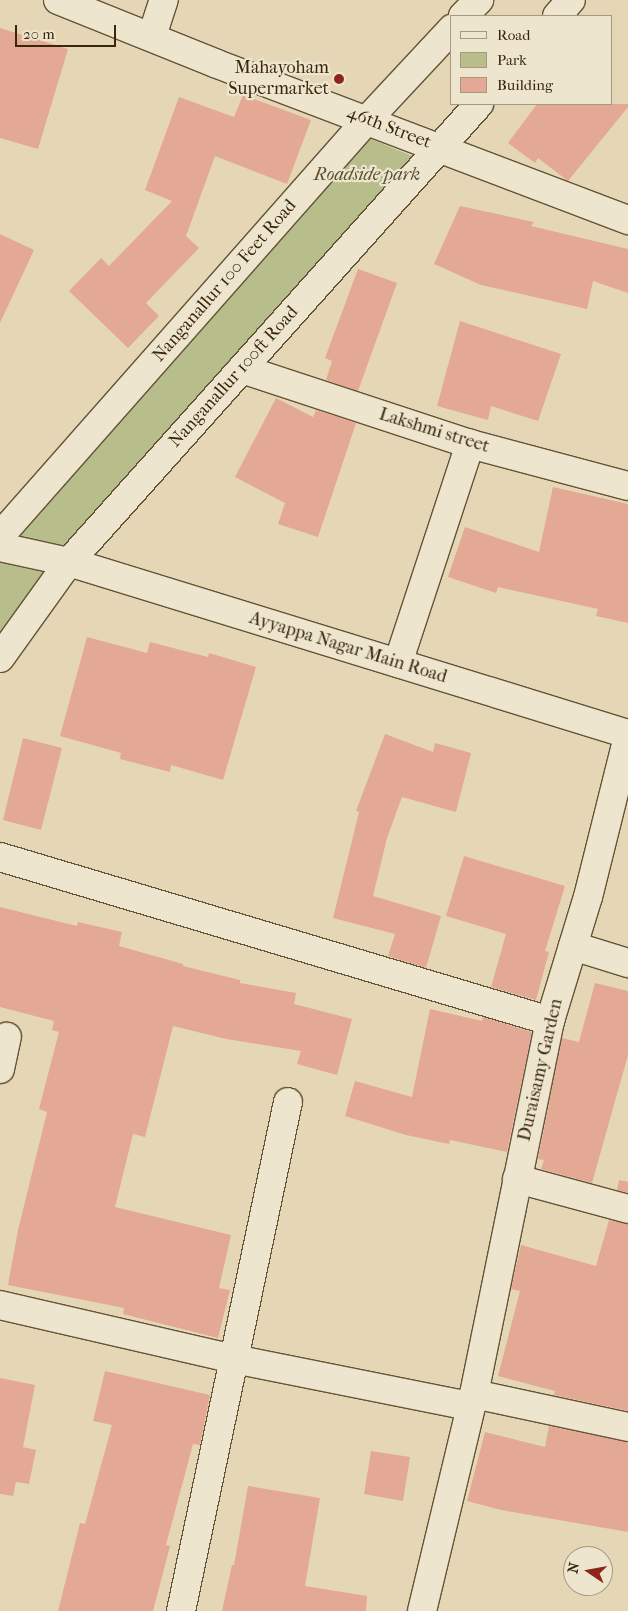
<!DOCTYPE html>
<style>
body{margin:0}
#map{position:relative;width:628px;height:1611px;overflow:hidden;background:#e5d7b5;font-family:"IM FELL French Canon",serif}
div>[style]{position:absolute}
.green>*{inset:0;background:#b7be8c}
.building>*{inset:0;background:#e3a994}
.roads{filter:drop-shadow(1px 0 #645336) drop-shadow(-1px 0 #645336) drop-shadow(0 1px #645336) drop-shadow(0 -1px #645336)}
.street>*{height:28px;margin:-14px;padding:0 14px;transform-origin:14px;border-radius:14px;background:#eee5cf}
.dots>*{width:14px;height:14px;translate:-50% -50%;box-sizing:border-box;border:2px solid #eee5cf;border-radius:50%}
span{translate:-50% -50%;white-space:nowrap;text-align:center;line-height:1.15;-webkit-text-stroke:4.5px #eee5cf;paint-order:stroke}
.poi-label{font-size:18px;color:#39270b}
.right{translate:-100% -50%;text-align:right}
.street-label{font-size:18px;color:#39270b}
.park-label{font-size:18px;color:#584d2b;font-style:italic}
.legend{position:absolute;left:450px;top:15px;width:162px;height:90px;box-sizing:border-box;background:#eee5cf;border:1px solid #a69981;margin:0;padding:6px 9px;list-style:none;font-size:15px;color:#39270b}
.legend li{display:flex;align-items:center;gap:10px;height:25px}
.legend b{width:25px;border:1px solid #a69981}
.north{position:absolute;left:563px;top:1546px;width:50px;height:50px;box-sizing:border-box;background:#eee5cf;border:1px solid #a69981;border-radius:50%;rotate:282deg;font-size:14px;font-weight:700;line-height:20px;text-align:center;color:#39270b}
.north::after{content:'';display:block;margin:auto;width:18px;height:22px;background:#8f2418;clip-path:polygon(50% 0,100% 100%,50% 72%,0 100%)}
.scale{position:absolute;left:15px;top:25px;width:101px;height:22px;box-sizing:border-box;border:2px solid #39270b;border-top:0;padding-left:6px;font-size:15px;line-height:18px;white-space:nowrap;color:#39270b;-webkit-text-stroke:4px #eee5cf;paint-order:stroke}
</style>
<div id="map">
<div class="green">
<i style="clip-path:polygon(366px 137px,417px 158px,64px 553px,10px 539px)"></i>
<i style="clip-path:polygon(0 557px,50px 573px,0 639px)"></i>
</div>
<div class="building">
<i style="clip-path:polygon(0 28px,68px 49px,38px 149px,0 138px)"></i>
<i style="clip-path:polygon(243px 95px,311px 120px,287px 184px,215px 156px,186px 236px,199px 248px,146px 303px,159px 316px,128px 348px,69px 291px,101px 258px,109px 266px,172px 201px,145px 190px,179px 97px,234px 117px)"></i>
<i style="clip-path:polygon(537px 104px,628px 104px,628px 107px,568px 181px,538px 158px,535px 163px,508px 143px)"></i>
<i style="clip-path:polygon(460px 206px,534px 222px,531px 226px,628px 249px,628px 293px,593px 281px,587px 309px,481px 285px,434px 264px)"></i>
<i style="clip-path:polygon(0 234px,34px 250px,0 323px)"></i>
<i style="clip-path:polygon(358px 269px,397px 283px,358px 391px,326px 380px,332px 361px,325px 358px)"></i>
<i style="clip-path:polygon(460px 321px,561px 354px,538px 421px,491px 406px,488px 420px,437px 406px)"></i>
<i style="clip-path:polygon(276px 398px,313px 417px,316px 410px,356px 423px,318px 537px,278px 524px,285px 503px,235px 477px)"></i>
<i style="clip-path:polygon(553px 487px,628px 504px,628px 623px,596px 616px,598px 609px,498px 587px,496px 593px,448px 577px,465px 527px,539px 552px)"></i>
<i style="clip-path:polygon(87px 637px,147px 653px,150px 642px,208px 657px,209px 653px,256px 667px,223px 780px,171px 765px,170px 772px,120px 759px,121px 753px,60px 736px)"></i>
<i style="clip-path:polygon(385px 734px,433px 752px,435px 743px,471px 753px,456px 812px,402px 797px,387px 838px,373px 896px,441px 916px,426px 968px,388px 956px,395px 934px,333px 918px,359px 812px,356px 811px)"></i>
<i style="clip-path:polygon(23px 738px,62px 748px,41px 830px,3px 820px)"></i>
<i style="clip-path:polygon(464px 856px,565px 886px,545px 951px,549px 952px,536px 1000px,491px 987px,506px 934px,446px 916px)"></i>
<i style="clip-path:polygon(0 907px,77px 926px,78px 922px,122px 932px,119px 946px,183px 964px,183px 966px,240px 980px,240px 983px,296px 993px,294px 1004px,352px 1019px,337px 1075px,297px 1064px,301px 1051px,226px 1039px,173px 1026px,145px 1137px,133px 1134px,115px 1207px,231px 1235px,219px 1288px,230px 1290px,218px 1338px,123px 1314px,124px 1308px,8px 1285px,18px 1230px,47px 1112px,39px 1109px,59px 1032px,52px 1030px,54px 1021px,0 1007px)"></i>
<i style="clip-path:polygon(595px 983px,628px 991px,628px 1055px,592px 1183px,541px 1169px,544px 1160px,538px 1159px,562px 1038px,579px 1042px)"></i>
<i style="clip-path:polygon(430px 1009px,482px 1021px,483px 1017px,532px 1032px,507px 1152px,450px 1140px,449px 1144px,406px 1135px,345px 1116px,355px 1081px,412px 1097px)"></i>
<i style="clip-path:polygon(619px 1180px,628px 1182px,628px 1193px,617px 1190px)"></i>
<i style="clip-path:polygon(609px 1220px,628px 1224px,628px 1411px,554px 1395px,555px 1391px,498px 1376px,520px 1291px,511px 1289px,521px 1245px,596px 1266px)"></i>
<i style="clip-path:polygon(105px 1371px,210px 1395px,200px 1445px,193px 1444px,166px 1545px,170px 1546px,153px 1611px,58px 1611px,80px 1523px,85px 1524px,112px 1425px,93px 1421px)"></i>
<i style="clip-path:polygon(0 1378px,35px 1385px,23px 1447px,36px 1450px,29px 1484px,16px 1482px,13px 1496px,0 1494px)"></i>
<i style="clip-path:polygon(549px 1426px,628px 1442px,628px 1532px,501px 1510px,467px 1501px,485px 1432px,545px 1447px)"></i>
<i style="clip-path:polygon(371px 1451px,410px 1457px,403px 1501px,364px 1494px)"></i>
<i style="clip-path:polygon(248px 1486px,320px 1498px,305px 1586px,367px 1596px,366px 1611px,222px 1611px,232px 1565px,234px 1565px)"></i>
</div>
<div class="roads">
<div class="street">
<i style="left:58px;top:0;width:171px;rotate:21.9deg"></i>
<i style="left:217px;top:64px;width:440px;rotate:20.8deg"></i>
<i style="left:463px;top:16px;width:23px;rotate:-45deg"></i>
<i style="left:557px;top:16px;width:21px;rotate:-49deg"></i>
<i style="left:152px;top:36px;width:38px;rotate:-72deg"></i>
<i style="left:242px;top:369px;width:240px;rotate:18.2deg"></i>
<i style="left:470px;top:444px;width:163px;rotate:14.9deg"></i>
<i style="left:0;top:536px;width:555px;rotate:-48.58deg"></i>
<i style="left:367px;top:120px;width:125px;rotate:-47deg"></i>
<i style="left:0;top:547px;width:71px;rotate:12.3deg"></i>
<i style="left:69px;top:562px;width:585px;rotate:17.1deg"></i>
<i style="left:0;top:658px;width:118px;rotate:-54.3deg"></i>
<i style="left:69px;top:562px;width:615px;rotate:-48.17deg"></i>
<i style="left:398px;top:663px;width:231px;rotate:-71.8deg"></i>
<i style="left:0;top:857px;width:574px;rotate:16.6deg"></i>
<i style="left:573px;top:946px;width:58px;rotate:17.2deg"></i>
<i style="left:0;top:1069px;width:33px;rotate:-78deg"></i>
<i style="left:517px;top:1179px;width:115px;rotate:15.1deg"></i>
<i style="left:0;top:1305px;width:240px;rotate:13deg"></i>
<i style="left:234px;top:1359px;width:241px;rotate:11.3deg"></i>
<i style="left:474px;top:1394px;width:157px;rotate:12.1deg"></i>
<i style="left:181px;top:1611px;width:520px;rotate:-78.13deg"></i>
<i style="left:422px;top:1611px;width:223px;rotate:-76.5deg"></i>
<i style="left:474px;top:1394px;width:381px;rotate:-78.5deg"></i>
<i style="left:550px;top:1021px;width:130px;rotate:-73deg"></i>
<i style="left:588px;top:897px;width:165px;rotate:-76deg"></i>
</div>
</div>
<div class="dots">
<i style="left:339px;top:79px;background:#8f2418"></i>
</div>
<div class="poi-label">
<span class="right" style="left:329px;top:79px">Mahayoham<br>Supermarket</span>
</div>
<div class="street-label">
<span style="left:389px;top:128px;rotate:21deg">46th Street</span>
<span style="left:225px;top:281px;rotate:-49deg">Nanganallur 100 Feet Road</span>
<span style="left:234px;top:377px;rotate:-48deg">Nanganallur 100ft Road</span>
<span style="left:434px;top:431px;rotate:17deg">Lakshmi street</span>
<span style="left:348px;top:648px;rotate:17deg">Ayyappa Nagar Main Road</span>
<span style="left:541px;top:1070px;rotate:-77deg">Duraisamy Garden</span>
</div>
<div class="park-label">
<span style="left:367px;top:175px">Roadside park</span>
</div>
<ul class="legend">
<li><b style="height:6px;background:#eee5cf"></b>Road</li>
<li><b style="height:14px;background:#b7be8c"></b>Park</li>
<li><b style="height:14px;background:#e3a994"></b>Building</li>
</ul>
<div class="north">N</div>
<div class="scale">20 m</div>
</div>
